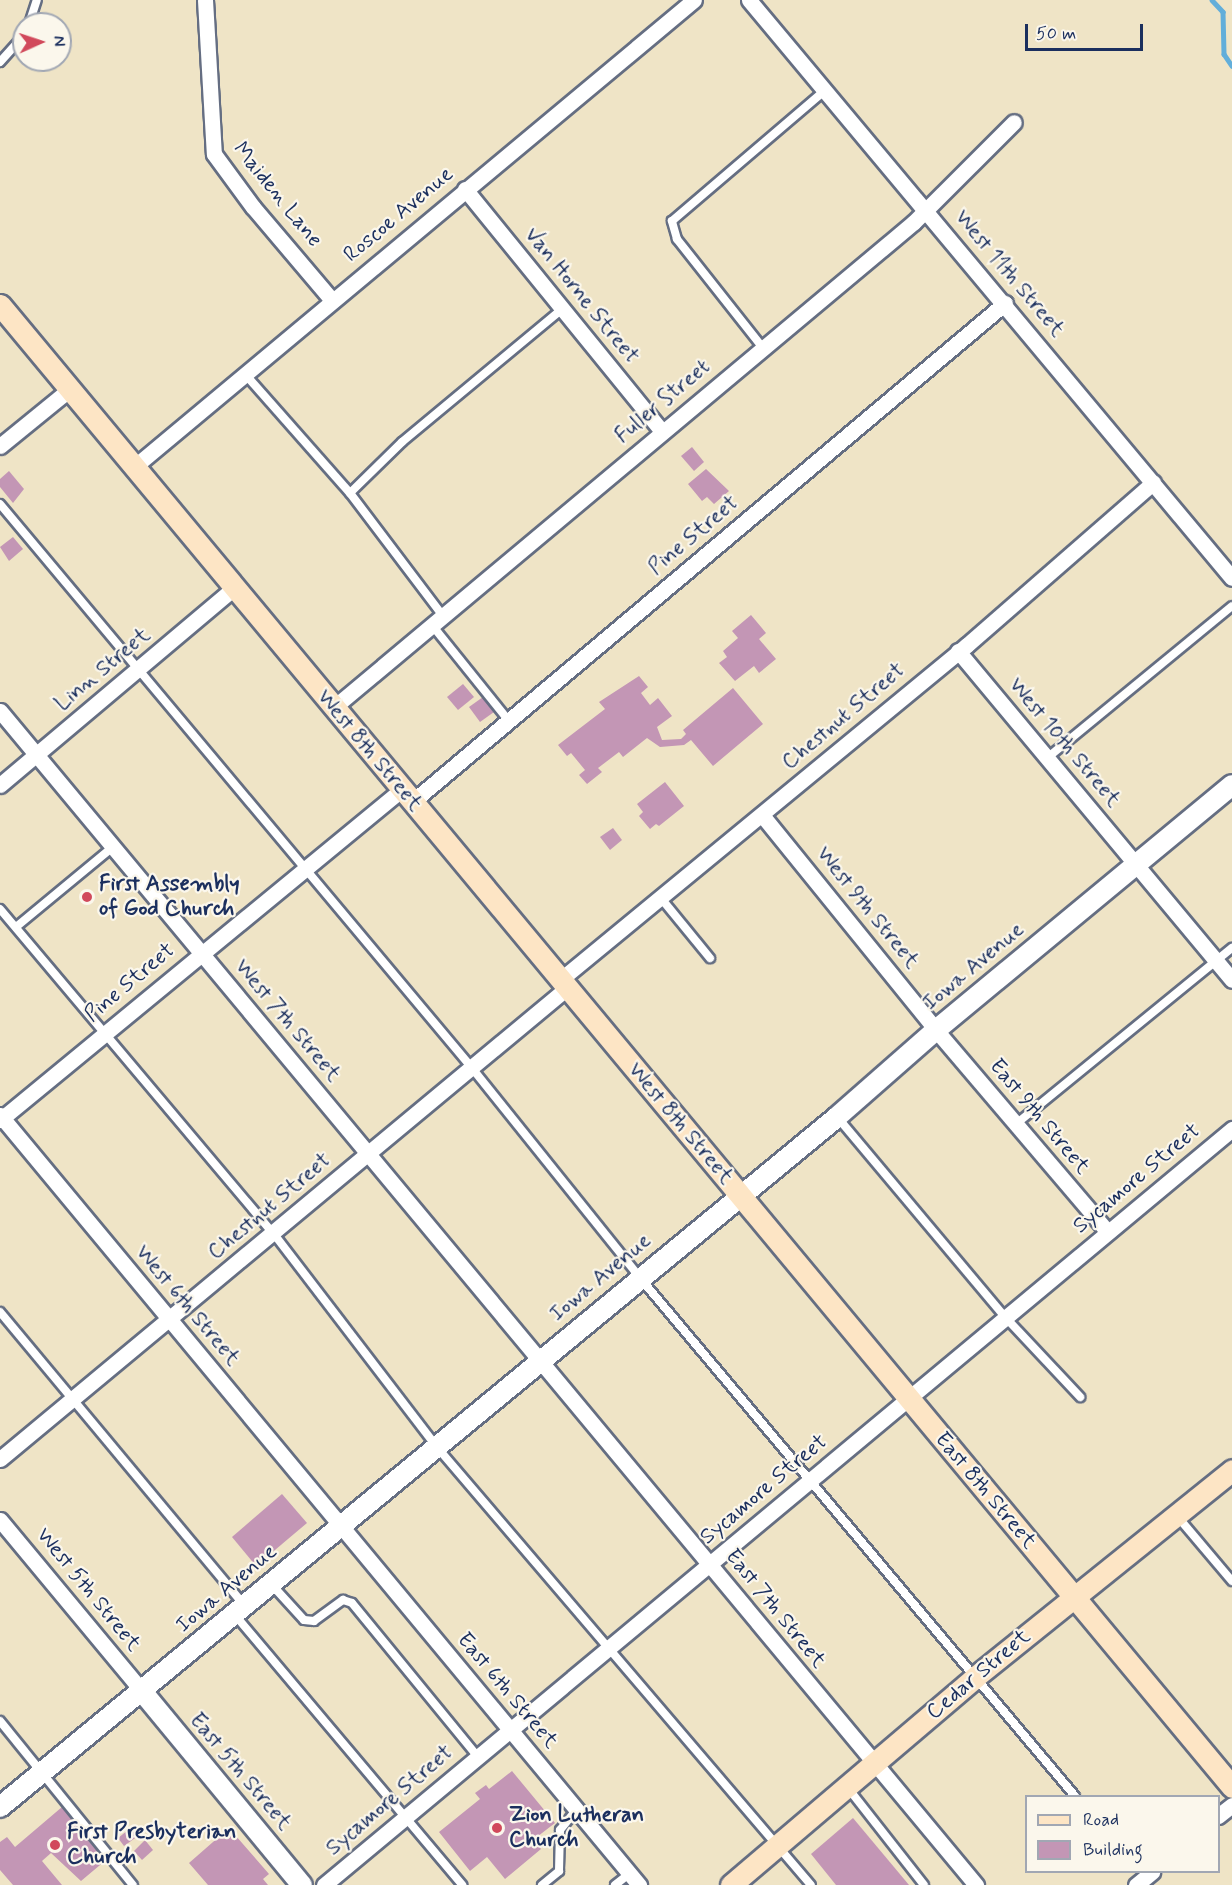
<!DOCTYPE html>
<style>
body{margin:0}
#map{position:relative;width:1232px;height:1885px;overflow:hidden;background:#efe4c6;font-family:Mynerve,sans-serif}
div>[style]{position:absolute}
.stream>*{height:4.5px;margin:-2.25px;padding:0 2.25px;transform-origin:2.25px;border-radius:2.25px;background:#62aeda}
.building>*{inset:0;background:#c396b5}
.roads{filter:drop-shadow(2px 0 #656e82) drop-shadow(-2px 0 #656e82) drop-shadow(0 2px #656e82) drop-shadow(0 -2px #656e82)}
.service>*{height:8px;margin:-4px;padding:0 4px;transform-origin:4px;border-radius:4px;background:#fff}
.minor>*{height:15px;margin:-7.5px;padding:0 7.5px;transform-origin:7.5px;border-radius:7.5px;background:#fff}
.tertiary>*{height:20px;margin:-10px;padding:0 10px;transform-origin:10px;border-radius:10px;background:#fff}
.secondary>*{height:21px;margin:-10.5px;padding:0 10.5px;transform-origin:10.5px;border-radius:10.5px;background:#fde5c5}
.dots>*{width:16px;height:16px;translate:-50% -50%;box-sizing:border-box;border:3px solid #fbf7ec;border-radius:50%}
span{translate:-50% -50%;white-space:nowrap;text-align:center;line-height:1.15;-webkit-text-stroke:4.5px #fbf7ec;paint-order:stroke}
.street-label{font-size:22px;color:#1b2f5e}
.poi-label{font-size:22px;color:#1b2f5e;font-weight:700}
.left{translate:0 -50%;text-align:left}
.legend{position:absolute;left:1025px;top:1795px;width:195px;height:78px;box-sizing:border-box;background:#fbf7ec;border:2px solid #a1a7b3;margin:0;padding:8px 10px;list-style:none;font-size:18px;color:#1b2f5e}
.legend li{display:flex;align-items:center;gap:12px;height:30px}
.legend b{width:30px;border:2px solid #a1a7b3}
.north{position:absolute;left:12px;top:12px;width:60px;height:60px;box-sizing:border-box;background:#fbf7ec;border:2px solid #a1a7b3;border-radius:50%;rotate:87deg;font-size:16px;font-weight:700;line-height:24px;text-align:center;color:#1b2f5e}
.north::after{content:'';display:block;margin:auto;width:21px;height:27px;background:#d1495b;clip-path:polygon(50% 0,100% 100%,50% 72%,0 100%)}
.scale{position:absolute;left:1025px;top:24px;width:118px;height:27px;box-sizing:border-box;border:3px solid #1b2f5e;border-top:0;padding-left:8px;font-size:18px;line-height:21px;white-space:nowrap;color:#1b2f5e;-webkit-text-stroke:4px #fbf7ec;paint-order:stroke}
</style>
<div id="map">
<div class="stream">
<i style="left:1212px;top:0;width:16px;rotate:47deg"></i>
<i style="left:1223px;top:12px;width:42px;rotate:88.6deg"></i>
<i style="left:1224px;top:54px;width:14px;rotate:56deg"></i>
</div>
<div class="building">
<i style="clip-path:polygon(692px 447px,704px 462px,694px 471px,681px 456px)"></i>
<i style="clip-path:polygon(706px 469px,729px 491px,714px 504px,707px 497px,702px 501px,688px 484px)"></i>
<i style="clip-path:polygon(9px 471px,24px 489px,13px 503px,0 487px,0 479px)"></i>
<i style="clip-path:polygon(13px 537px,23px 549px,9px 561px,0 547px)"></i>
<i style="clip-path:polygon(751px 615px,766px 633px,759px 639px,776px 659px,759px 673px,754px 666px,735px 681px,719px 663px,727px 657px,723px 651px,738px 638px,732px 631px)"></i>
<i style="clip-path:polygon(639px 676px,648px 687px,641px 693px,650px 705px,658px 698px,672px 716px,657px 727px,662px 740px,681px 739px,686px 734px,683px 730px,733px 688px,763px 724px,713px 766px,691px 740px,684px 745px,660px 747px,647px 738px,623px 757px,619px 752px,598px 768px,602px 772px,587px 784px,579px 775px,585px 770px,571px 753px,567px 756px,558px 745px,605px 709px,599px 702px)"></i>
<i style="clip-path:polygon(463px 684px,474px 697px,458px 710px,447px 697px)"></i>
<i style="clip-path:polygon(483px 697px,494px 712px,480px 722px,469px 707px)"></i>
<i style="clip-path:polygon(665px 782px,684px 806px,659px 826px,656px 824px,650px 829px,639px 816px,643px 812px,637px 804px)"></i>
<i style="clip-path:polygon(613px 828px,622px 840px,610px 850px,600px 837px)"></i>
<i style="clip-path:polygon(282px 1494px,307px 1523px,256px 1566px,232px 1537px)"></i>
<i style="clip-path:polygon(512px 1771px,555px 1823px,533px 1840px,541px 1849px,505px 1879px,487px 1857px,470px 1871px,439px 1832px,480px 1799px,475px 1793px,486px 1785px,489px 1789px)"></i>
<i style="clip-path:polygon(62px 1807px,106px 1860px,81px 1881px,51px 1853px,42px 1861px,62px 1885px,13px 1885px,0 1870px,0 1842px,7px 1837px,15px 1847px)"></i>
<i style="clip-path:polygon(853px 1818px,909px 1885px,836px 1885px,811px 1854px)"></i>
<i style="clip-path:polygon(132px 1827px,138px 1836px,124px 1846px,118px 1838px)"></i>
<i style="clip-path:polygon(229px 1828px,269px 1874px,263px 1879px,268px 1885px,208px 1885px,189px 1863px)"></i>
<i style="clip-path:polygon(145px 1840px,153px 1850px,142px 1860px,134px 1851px)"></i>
</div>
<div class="roads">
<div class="service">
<i style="left:29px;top:24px;width:25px;rotate:-72deg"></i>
<i style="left:0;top:62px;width:36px;rotate:-48deg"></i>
<i style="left:763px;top:348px;width:139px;rotate:-128.3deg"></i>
<i style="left:677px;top:239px;width:19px;rotate:-106deg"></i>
<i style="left:672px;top:221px;width:200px;rotate:-40.5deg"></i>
<i style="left:245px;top:374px;width:159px;rotate:48.6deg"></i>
<i style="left:350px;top:493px;width:154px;rotate:52.9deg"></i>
<i style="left:350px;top:493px;width:73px;rotate:-44.4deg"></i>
<i style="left:402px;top:442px;width:208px;rotate:-39.7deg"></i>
<i style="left:0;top:504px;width:735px;rotate:50.07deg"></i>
<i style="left:472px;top:1068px;width:269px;rotate:51.3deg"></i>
<i style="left:640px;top:1278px;width:676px;rotate:49.98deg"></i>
<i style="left:432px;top:625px;width:123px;rotate:51.3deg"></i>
<i style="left:1047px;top:758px;width:239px;rotate:-39.4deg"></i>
<i style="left:660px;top:897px;width:79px;rotate:50.7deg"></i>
<i style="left:0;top:909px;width:425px;rotate:49.9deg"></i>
<i style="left:274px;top:1234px;width:267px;rotate:52.6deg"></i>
<i style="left:436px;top:1446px;width:577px;rotate:49.5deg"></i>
<i style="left:16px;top:927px;width:127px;rotate:-39.6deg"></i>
<i style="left:838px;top:1118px;width:260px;rotate:50deg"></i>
<i style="left:1005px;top:1317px;width:110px;rotate:46.8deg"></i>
<i style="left:1016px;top:1124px;width:279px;rotate:-39.2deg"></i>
<i style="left:0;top:1312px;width:383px;rotate:50.2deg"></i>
<i style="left:1177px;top:1516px;width:85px;rotate:49.8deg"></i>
<i style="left:272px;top:1585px;width:47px;rotate:47.6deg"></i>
<i style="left:304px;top:1620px;width:10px;rotate:6deg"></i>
<i style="left:314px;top:1621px;width:36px;rotate:-36deg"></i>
<i style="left:343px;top:1600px;width:9px;rotate:18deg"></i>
<i style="left:352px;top:1603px;width:199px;rotate:50.7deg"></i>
<i style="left:235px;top:1615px;width:353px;rotate:49.9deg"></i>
<i style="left:0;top:1721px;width:211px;rotate:51deg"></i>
<i style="left:848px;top:1788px;width:123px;rotate:51.9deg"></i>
<i style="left:542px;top:1885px;width:22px;rotate:-39deg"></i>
<i style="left:559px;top:1871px;width:41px;rotate:-88.6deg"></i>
<i style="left:560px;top:1830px;width:26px;rotate:-51deg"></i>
<i style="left:615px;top:1885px;width:18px;rotate:-38deg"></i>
</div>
<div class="minor">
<i style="left:205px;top:0;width:154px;rotate:86.7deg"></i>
<i style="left:214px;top:154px;width:66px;rotate:53.7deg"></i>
<i style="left:253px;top:207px;width:122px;rotate:49.7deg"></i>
<i style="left:749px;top:0;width:753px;rotate:50.12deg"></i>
<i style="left:465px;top:189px;width:312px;rotate:50.9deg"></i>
<i style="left:0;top:446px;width:90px;rotate:-39.2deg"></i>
<i style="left:134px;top:467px;width:729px;rotate:-39.83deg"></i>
<i style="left:958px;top:651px;width:428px;rotate:50.2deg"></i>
<i style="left:333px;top:708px;width:757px;rotate:-39.91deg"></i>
<i style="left:914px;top:222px;width:141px;rotate:-45deg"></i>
<i style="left:0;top:711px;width:1527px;rotate:50.26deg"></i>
<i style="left:0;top:785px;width:306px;rotate:-40.1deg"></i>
<i style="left:412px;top:802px;width:775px;rotate:-40.08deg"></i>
<i style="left:762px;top:815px;width:277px;rotate:51deg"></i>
<i style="left:936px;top:1030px;width:265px;rotate:49.6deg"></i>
<i style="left:560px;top:980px;width:527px;rotate:-39.46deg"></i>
<i style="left:967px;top:645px;width:247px;rotate:-41.1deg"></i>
<i style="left:0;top:1115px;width:1001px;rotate:50.31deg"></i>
<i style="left:0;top:1120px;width:519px;rotate:-39.45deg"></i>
<i style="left:0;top:1459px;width:737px;rotate:-39.72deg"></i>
<i style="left:0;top:1520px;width:221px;rotate:50.3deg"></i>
<i style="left:1218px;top:1816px;width:18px;rotate:-38deg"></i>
<i style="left:324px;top:1885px;width:1182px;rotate:-39.78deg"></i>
<i style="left:1136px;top:1885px;width:21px;rotate:-39deg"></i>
</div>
<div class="tertiary">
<i style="left:141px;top:1690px;width:253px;rotate:50.5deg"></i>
<i style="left:0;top:1807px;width:1085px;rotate:-39.5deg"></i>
<i style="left:837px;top:1117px;width:132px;rotate:-41.3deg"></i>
<i style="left:936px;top:1030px;width:384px;rotate:-39.6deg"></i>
</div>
<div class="secondary">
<i style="left:0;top:305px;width:1927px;rotate:50.26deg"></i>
<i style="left:731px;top:1885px;width:321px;rotate:-40.4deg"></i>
<i style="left:975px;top:1677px;width:330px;rotate:-38.8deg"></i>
</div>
</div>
<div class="dots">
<i style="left:87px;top:897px;background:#d1495b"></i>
<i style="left:497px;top:1828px;background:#d1495b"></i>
<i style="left:55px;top:1845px;background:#d1495b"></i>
</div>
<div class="street-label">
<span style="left:277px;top:195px;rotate:51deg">Maiden Lane</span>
<span style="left:399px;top:215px;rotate:-40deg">Roscoe Avenue</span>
<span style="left:1009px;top:274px;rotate:50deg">West 11th Street</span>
<span style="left:581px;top:296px;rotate:51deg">Van Horne Street</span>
<span style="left:663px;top:402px;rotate:-40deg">Fuller Street</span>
<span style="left:694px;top:536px;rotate:-40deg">Pine Street</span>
<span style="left:103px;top:670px;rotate:-40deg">Linn Street</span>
<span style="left:844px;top:717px;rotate:-40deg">Chestnut Street</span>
<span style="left:1064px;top:743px;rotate:50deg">West 10th Street</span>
<span style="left:369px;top:751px;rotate:50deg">West 8th Street</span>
<span style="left:867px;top:908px;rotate:51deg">West 9th Street</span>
<span style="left:974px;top:967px;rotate:-40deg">Iowa Avenue</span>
<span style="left:130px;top:983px;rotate:-40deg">Pine Street</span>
<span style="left:287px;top:1021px;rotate:50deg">West 7th Street</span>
<span style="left:1039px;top:1117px;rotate:50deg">East 9th Street</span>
<span style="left:680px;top:1124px;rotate:50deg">West 8th Street</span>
<span style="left:1137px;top:1179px;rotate:-40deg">Sycamore Street</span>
<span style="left:270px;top:1207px;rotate:-40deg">Chestnut Street</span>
<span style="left:601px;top:1278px;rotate:-40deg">Iowa Avenue</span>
<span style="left:187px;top:1306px;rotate:50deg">West 6th Street</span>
<span style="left:764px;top:1490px;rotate:-40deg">Sycamore Street</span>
<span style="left:985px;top:1491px;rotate:50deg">East 8th Street</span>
<span style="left:227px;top:1589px;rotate:-40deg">Iowa Avenue</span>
<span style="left:88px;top:1590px;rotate:51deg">West 5th Street</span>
<span style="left:775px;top:1609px;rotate:51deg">East 7th Street</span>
<span style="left:979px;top:1675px;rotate:-40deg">Cedar Street</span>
<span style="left:507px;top:1691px;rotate:50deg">East 6th Street</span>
<span style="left:240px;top:1772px;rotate:50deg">East 5th Street</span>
<span style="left:390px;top:1801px;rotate:-40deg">Sycamore Street</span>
</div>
<div class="poi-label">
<span class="left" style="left:99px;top:897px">First Assembly<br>of God Church</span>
<span class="left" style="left:509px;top:1828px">Zion Lutheran<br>Church</span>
<span class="left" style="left:67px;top:1845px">First Presbyterian<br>Church</span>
</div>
<ul class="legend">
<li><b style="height:8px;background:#fde5c5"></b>Road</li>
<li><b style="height:16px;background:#c396b5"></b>Building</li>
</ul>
<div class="north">N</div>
<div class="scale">50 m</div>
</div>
